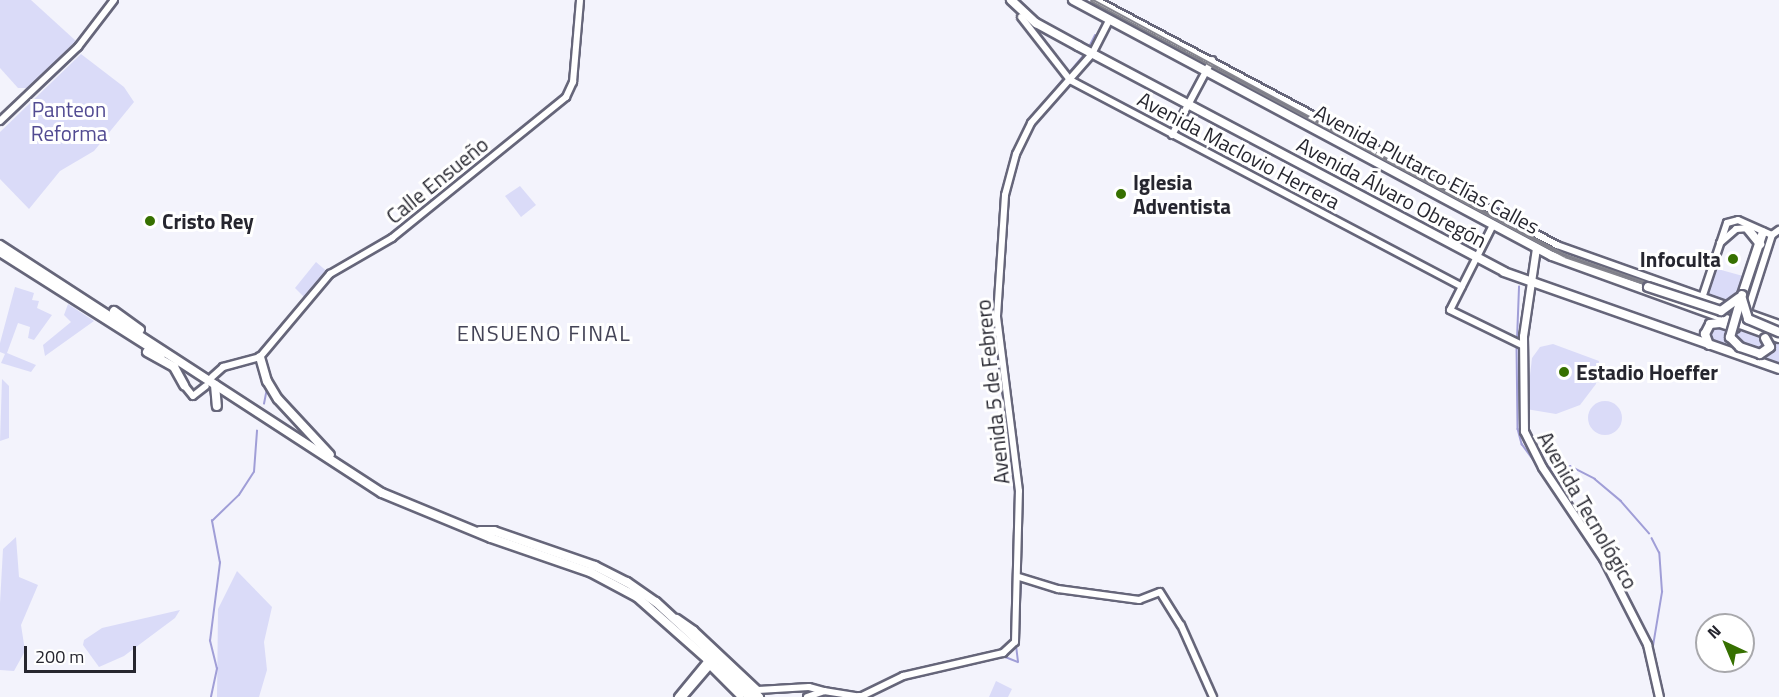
<!DOCTYPE html>
<meta charset="utf-8">
<style>
body{margin:0}
#map{position:relative;width:1779px;height:697px;overflow:hidden;background:#f3f3fc;font-family:"Titillium Web",sans-serif}
div>[style]{position:absolute}
.green>*{inset:0;background:#dadbf8}
.round{border-radius:50%}
.stream>*{height:1.5px;margin:-0.75px;padding:0 0.75px;transform-origin:0.75px;border-radius:0.75px;background:#a09ed7}
.roads{filter:drop-shadow(2px 0 #66667a) drop-shadow(-2px 0 #66667a) drop-shadow(0 2px #66667a) drop-shadow(0 -2px #66667a)}
.tertiary>*{height:6px;margin:-3px;padding:0 3px;transform-origin:3px;border-radius:3px;background:#fff}
.secondary>*{height:7px;margin:-3.5px;padding:0 3.5px;transform-origin:3.5px;border-radius:3.5px;background:#fff}
.primary>*{height:8px;margin:-4px;padding:0 4px;transform-origin:4px;border-radius:4px;background:#fff}
.trunk>*{height:8px;margin:-4px;padding:0 4px;transform-origin:4px;border-radius:4px;background:#fff}
.rail>*{height:4px;margin-top:-2px;transform-origin:0;background:repeating-linear-gradient(90deg,#fff 0 4.5px,#84848d 0 9px);box-sizing:border-box;border-block:2px solid #84848d}
.bridges{filter:drop-shadow(2px 0 #66667a) drop-shadow(-2px 0 #66667a) drop-shadow(0 2px #66667a) drop-shadow(0 -2px #66667a)}
.trunk-bridge>*{height:8px;margin:-4px;padding:0 4px;transform-origin:4px;border-radius:4px;background:#fff}
.dots>*{width:16px;height:16px;translate:-50% -50%;box-sizing:border-box;border:3px solid #fff;border-radius:50%}
span{translate:-50% -50%;white-space:nowrap;text-align:center;line-height:1.15;-webkit-text-stroke:6px #fff;paint-order:stroke}
.park-label{font-size:21px;color:#524b92}
.street-label{font-size:21px;color:#26262f}
.poi-label{font-size:21px;color:#26262f;font-weight:700}
.left{translate:0 -50%;text-align:left}
.right{translate:-100% -50%;text-align:right}
.neighbourhood-label{font-size:22px;color:#434356;letter-spacing:1.5px}
.north{position:absolute;left:1695px;top:613px;width:60px;height:60px;box-sizing:border-box;background:#fff;border:2px solid #a8a8ac;border-radius:50%;rotate:316deg;font-size:16px;font-weight:700;line-height:24px;text-align:center;color:#26262f}
.north::after{content:'';display:block;margin:auto;width:21px;height:27px;background:#367000;clip-path:polygon(50% 0,100% 100%,50% 72%,0 100%)}
.scale{position:absolute;left:24px;top:646px;width:112px;height:27px;box-sizing:border-box;border:3px solid #26262f;border-top:0;padding-left:8px;font-size:18px;line-height:21px;white-space:nowrap;color:#26262f;-webkit-text-stroke:4px #fff;paint-order:stroke}
</style>
<div id="map">
<div class="green">
<i style="clip-path:polygon(0 0,31px 0,76px 41px,28px 88px,18px 88px,0 68px)"></i>
<i style="clip-path:polygon(81px 54px,124px 87px,134px 102px,94px 151px,60px 171px,29px 209px,0 179px,0 132px)"></i>
<i style="clip-path:polygon(520px 186px,536px 205px,521px 217px,505px 196px)"></i>
<i style="clip-path:polygon(316px 262px,330px 274px,307px 300px,295px 288px)"></i>
<i style="clip-path:polygon(1714px 268px,1743px 276px,1731px 305px,1705px 296px)"></i>
<i style="clip-path:polygon(15px 287px,34px 293px,32px 300px,39px 301px,37px 308px,52px 315px,34px 340px,28px 338px,30px 327px,18px 323px,7px 353px,36px 365px,31px 372px,1px 363px,5px 354px,0 352px,0 343px)"></i>
<i style="clip-path:polygon(68px 304px,94px 321px,45px 356px,43px 345px,71px 322px,64px 315px)"></i>
<i style="clip-path:polygon(1716px 323px,1779px 343px,1779px 364px,1711px 341px,1708px 328px)"></i>
<i style="clip-path:polygon(1553px 344px,1599px 361px,1596px 384px,1580px 405px,1556px 414px,1526px 409px,1532px 358px,1540px 347px)"></i>
<i style="clip-path:polygon(2px 379px,9px 386px,9px 438px,0 441px)"></i>
<i class="round" style="left:1588px;top:401px;width:34px;height:34px"></i>
<i style="clip-path:polygon(16px 537px,19px 577px,38px 585px,21px 625px,25px 651px,14px 671px,0 670px,0 603px,3px 549px)"></i>
<i style="clip-path:polygon(237px 571px,272px 607px,264px 642px,267px 670px,259px 697px,217px 697px,218px 609px)"></i>
<i style="clip-path:polygon(180px 610px,175px 618px,124px 656px,99px 667px,83px 645px,84px 640px,102px 628px)"></i>
<i style="clip-path:polygon(996px 681px,1012px 689px,1008px 697px,989px 697px)"></i>
</div>
<div class="stream">
<i style="left:1089px;top:47px;width:13px;rotate:-63deg"></i>
<i style="left:1068px;top:74px;width:26px;rotate:-50deg"></i>
<i style="left:1032px;top:117px;width:52px;rotate:-50.5deg"></i>
<i style="left:1517px;top:340px;width:53px;rotate:-87.8deg"></i>
<i style="left:1517px;top:344px;width:85px;rotate:89.3deg"></i>
<i style="left:1518px;top:429px;width:16px;rotate:75deg"></i>
<i style="left:1522px;top:444px;width:27px;rotate:54deg"></i>
<i style="left:264px;top:404px;width:16px;rotate:-79deg"></i>
<i style="left:1547px;top:468px;width:23px;rotate:-5deg"></i>
<i style="left:1570px;top:466px;width:28px;rotate:27deg"></i>
<i style="left:1595px;top:479px;width:34px;rotate:40deg"></i>
<i style="left:1621px;top:501px;width:43px;rotate:48.8deg"></i>
<i style="left:1021px;top:544px;width:31px;rotate:90deg"></i>
<i style="left:1018px;top:638px;width:58px;rotate:-87deg"></i>
<i style="left:1652px;top:652px;width:61px;rotate:-80.5deg"></i>
<i style="left:1662px;top:592px;width:39px;rotate:-94deg"></i>
<i style="left:1659px;top:553px;width:16px;rotate:-117deg"></i>
<i style="left:1003px;top:656px;width:16px;rotate:22deg"></i>
<i style="left:1018px;top:662px;width:17px;rotate:-97deg"></i>
<i style="left:211px;top:697px;width:29px;rotate:-78deg"></i>
<i style="left:217px;top:669px;width:29px;rotate:-104deg"></i>
<i style="left:210px;top:641px;width:79px;rotate:-82.7deg"></i>
<i style="left:220px;top:563px;width:43px;rotate:-100.8deg"></i>
<i style="left:212px;top:521px;width:37px;rotate:-44deg"></i>
<i style="left:239px;top:495px;width:27px;rotate:-57deg"></i>
<i style="left:254px;top:472px;width:41px;rotate:-85.8deg"></i>
</div>
<div class="roads">
<div class="tertiary">
<i style="left:1096px;top:0;width:522px;rotate:27.99deg"></i>
<i style="left:1557px;top:245px;width:236px;rotate:19.6deg"></i>
<i style="left:1021px;top:17px;width:80px;rotate:52.1deg"></i>
<i style="left:1070px;top:80px;width:443px;rotate:27.8deg"></i>
<i style="left:0;top:121px;width:108px;rotate:-43.5deg"></i>
<i style="left:78px;top:47px;width:59px;rotate:-52.5deg"></i>
<i style="left:1172px;top:135px;width:85px;rotate:-61.9deg"></i>
<i style="left:1493px;top:225px;width:95px;rotate:116.8deg"></i>
<i style="left:1450px;top:310px;width:80px;rotate:25.9deg"></i>
<i style="left:1720px;top:243px;width:21px;rotate:-41deg"></i>
<i style="left:1736px;top:229px;width:13px;rotate:-4deg"></i>
<i style="left:1702px;top:298px;width:79px;rotate:-71.6deg"></i>
<i style="left:1727px;top:223px;width:11px;rotate:-15deg"></i>
<i style="left:1738px;top:220px;width:37px;rotate:24deg"></i>
<i style="left:1772px;top:235px;width:9px;rotate:-36deg"></i>
<i style="left:1748px;top:310px;width:79px;rotate:-72.3deg"></i>
<i style="left:212px;top:377px;width:15px;rotate:-42deg"></i>
<i style="left:223px;top:367px;width:38px;rotate:-15deg"></i>
<i style="left:260px;top:357px;width:109px;rotate:-49.9deg"></i>
<i style="left:330px;top:274px;width:72px;rotate:-30.1deg"></i>
<i style="left:392px;top:238px;width:224px;rotate:-39deg"></i>
<i style="left:566px;top:97px;width:17px;rotate:-65deg"></i>
<i style="left:573px;top:82px;width:82px;rotate:-85.1deg"></i>
<i style="left:184px;top:385px;width:14px;rotate:51deg"></i>
<i style="left:193px;top:396px;width:16px;rotate:-38deg"></i>
<i style="left:1019px;top:577px;width:41px;rotate:17.1deg"></i>
<i style="left:1058px;top:589px;width:82px;rotate:7.7deg"></i>
<i style="left:1139px;top:600px;width:22px;rotate:-21deg"></i>
<i style="left:1160px;top:592px;width:39px;rotate:58deg"></i>
<i style="left:1181px;top:625px;width:79px;rotate:66deg"></i>
<i style="left:677px;top:618px;width:21px;rotate:35deg"></i>
<i style="left:694px;top:630px;width:88px;rotate:43.2deg"></i>
<i style="left:758px;top:690px;width:51px;rotate:-3.4deg"></i>
<i style="left:809px;top:687px;width:16px;rotate:15deg"></i>
<i style="left:711px;top:667px;width:42px;rotate:45deg"></i>
<i style="left:678px;top:697px;width:50px;rotate:-50.6deg"></i>
<i style="left:683px;top:697px;width:48px;rotate:-49.3deg"></i>
<i style="left:807px;top:697px;width:18px;rotate:-19deg"></i>
<i style="left:824px;top:691px;width:36px;rotate:9deg"></i>
<i style="left:860px;top:697px;width:48px;rotate:-26deg"></i>
<i style="left:903px;top:676px;width:103px;rotate:-13deg"></i>
<i style="left:1003px;top:653px;width:16px;rotate:-43deg"></i>
<i style="left:1015px;top:642px;width:151px;rotate:-88.5deg"></i>
<i style="left:1019px;top:491px;width:176px;rotate:-97.2deg"></i>
<i style="left:997px;top:316px;width:121px;rotate:-86.2deg"></i>
<i style="left:1005px;top:195px;width:42px;rotate:-75deg"></i>
<i style="left:1016px;top:154px;width:34px;rotate:-64deg"></i>
<i style="left:1031px;top:123px;width:92px;rotate:-48.5deg"></i>
<i style="left:1092px;top:54px;width:38px;rotate:-63deg"></i>
</div>
<div class="secondary">
<i style="left:1536px;top:248px;width:89px;rotate:98.4deg"></i>
<i style="left:1523px;top:336px;width:95px;rotate:89.4deg"></i>
<i style="left:1524px;top:431px;width:40px;rotate:63.4deg"></i>
<i style="left:1542px;top:467px;width:110px;rotate:56.2deg"></i>
<i style="left:1603px;top:558px;width:97px;rotate:62.9deg"></i>
<i style="left:1647px;top:644px;width:54px;rotate:77.2deg"></i>
</div>
<div class="primary">
<i style="left:0;top:245px;width:455px;rotate:33deg"></i>
<i style="left:382px;top:493px;width:118px;rotate:22.4deg"></i>
<i style="left:491px;top:538px;width:105px;rotate:19deg"></i>
<i style="left:590px;top:572px;width:53px;rotate:28deg"></i>
<i style="left:637px;top:597px;width:151px;rotate:41.5deg"></i>
<i style="left:0;top:252px;width:191px;rotate:32.4deg"></i>
<i style="left:114px;top:311px;width:32px;rotate:36deg"></i>
<i style="left:147px;top:352px;width:31px;rotate:29deg"></i>
<i style="left:174px;top:367px;width:21px;rotate:61deg"></i>
<i style="left:260px;top:357px;width:25px;rotate:74deg"></i>
<i style="left:267px;top:381px;width:21px;rotate:59deg"></i>
<i style="left:278px;top:399px;width:76px;rotate:47.1deg"></i>
<i style="left:215px;top:385px;width:21px;rotate:85deg"></i>
<i style="left:480px;top:531px;width:14px"></i>
<i style="left:494px;top:531px;width:107px;rotate:19.1deg"></i>
<i style="left:595px;top:566px;width:36px;rotate:27deg"></i>
<i style="left:627px;top:582px;width:35px;rotate:35deg"></i>
<i style="left:656px;top:602px;width:140px;rotate:42.7deg"></i>
<i style="left:859px;top:697px;width:1px"></i>
</div>
<div class="trunk">
<i style="left:1011px;top:0;width:34px;rotate:43deg"></i>
<i style="left:1036px;top:23px;width:48px;rotate:28.7deg"></i>
<i style="left:1078px;top:46px;width:482px;rotate:27.9deg"></i>
<i style="left:1504px;top:272px;width:292px;rotate:19.4deg"></i>
<i style="left:1073px;top:0;width:543px;rotate:28.12deg"></i>
<i style="left:1552px;top:256px;width:241px;rotate:19.9deg"></i>
<i style="left:1747px;top:228px;width:21px;rotate:51deg"></i>
<i style="left:1742px;top:295px;width:66px;rotate:-71.6deg"></i>
<i style="left:1709px;top:345px;width:12px;rotate:-110deg"></i>
<i style="left:1705px;top:334px;width:11px;rotate:-63deg"></i>
<i style="left:1710px;top:324px;width:10px;rotate:-6deg"></i>
<i style="left:1720px;top:323px;width:16px;rotate:18deg"></i>
</div>
</div>
<div class="rail">
<i style="left:1091px;top:0;width:539px;rotate:28.37deg"></i>
<i style="left:1565px;top:256px;width:226px;rotate:18.8deg"></i>
</div>
<div class="bridges">
<div class="trunk-bridge">
<i style="left:1648px;top:287px;width:77px;rotate:18.2deg"></i>
<i style="left:1721px;top:311px;width:22px;rotate:-36deg"></i>
<i style="left:1742px;top:295px;width:44px;rotate:105.9deg"></i>
<i style="left:1730px;top:337px;width:14px;rotate:45deg"></i>
<i style="left:1740px;top:347px;width:21px;rotate:19deg"></i>
<i style="left:1760px;top:354px;width:12px;rotate:-35deg"></i>
<i style="left:1770px;top:347px;width:10px;rotate:-119deg"></i>
<i style="left:1742px;top:299px;width:21px;rotate:73deg"></i>
<i style="left:1748px;top:319px;width:34px;rotate:23deg"></i>
</div>
</div>
<div class="dots">
<i style="left:1121px;top:194px;background:#367000"></i>
<i style="left:150px;top:221px;background:#367000"></i>
<i style="left:1733px;top:259px;background:#367000"></i>
<i style="left:1564px;top:372px;background:#367000"></i>
</div>
<div class="park-label">
<span style="left:69px;top:121px">Panteon<br>Reforma</span>
</div>
<div class="street-label">
<span style="left:1239px;top:150px;rotate:28deg">Avenida Maclovio Herrera</span>
<span style="left:1427px;top:169px;rotate:28deg">Avenida Plutarco Elías Calles</span>
<span style="left:437px;top:180px;rotate:-39deg">Calle Ensueño</span>
<span style="left:1392px;top:192px;rotate:28deg">Avenida Álvaro Obregón</span>
<span style="left:992px;top:392px;rotate:-96deg">Avenida 5 de Febrero</span>
<span style="left:1588px;top:510px;rotate:60deg">Avenida Tecnológico</span>
</div>
<div class="poi-label">
<span class="left" style="left:1133px;top:194px">Iglesia<br>Adventista</span>
<span class="left" style="left:162px;top:221px">Cristo Rey</span>
<span class="right" style="left:1721px;top:259px">Infoculta</span>
<span class="left" style="left:1576px;top:372px">Estadio Hoeffer</span>
</div>
<div class="neighbourhood-label">
<span style="left:544px;top:334px">ENSUENO FINAL</span>
</div>
<div class="north">N</div>
<div class="scale">200 m</div>
</div>
